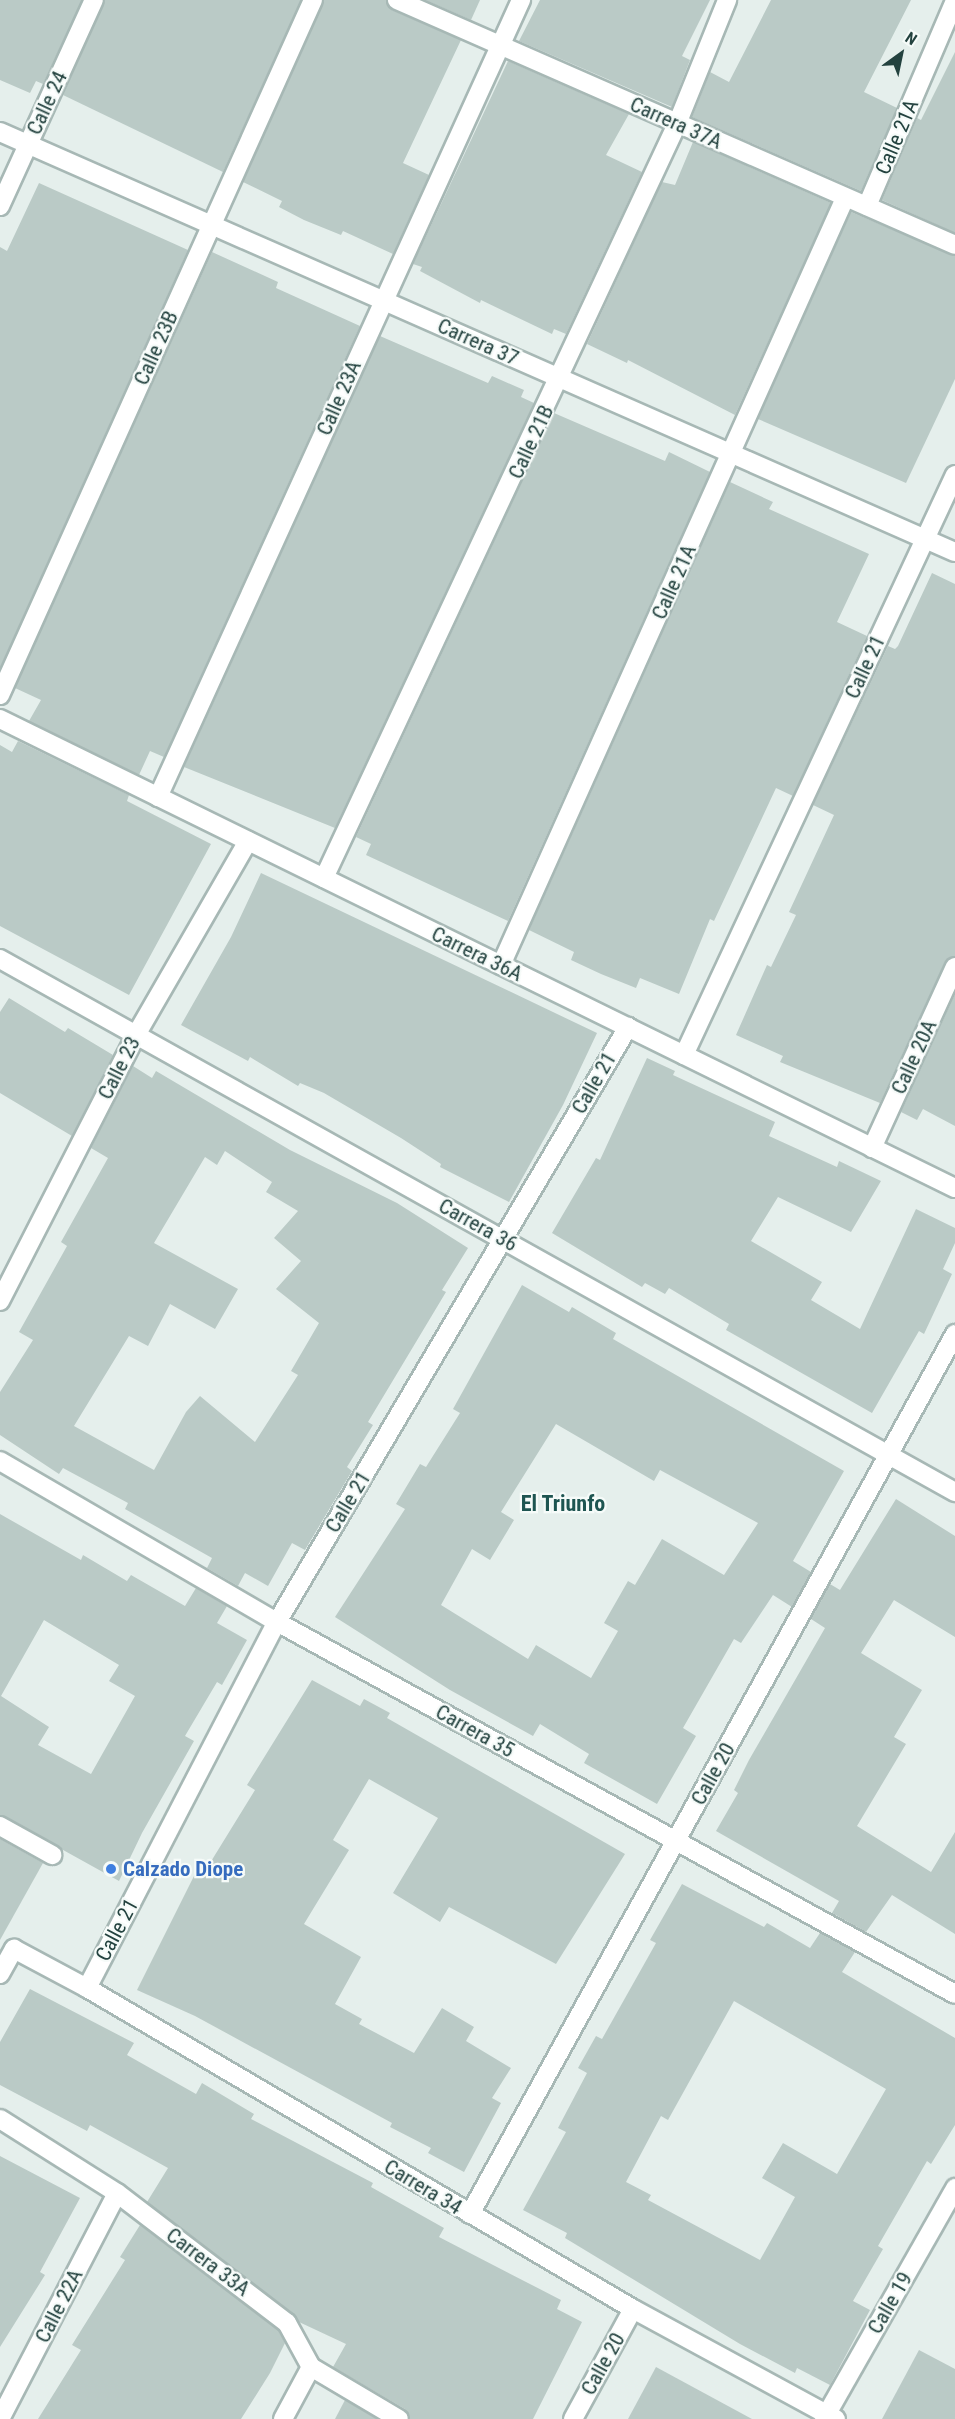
<!DOCTYPE html>
<style>
body{margin:0}
#map{position:relative;width:955px;height:2419px;overflow:hidden;background:#e5efec;font-family:"Roboto Condensed",sans-serif}
div>[style]{position:absolute}
.building>*{inset:0;background:#bacac6}
.roads{filter:drop-shadow(2px 0 #a7b8b5) drop-shadow(-2px 0 #a7b8b5) drop-shadow(0 2px #a7b8b5) drop-shadow(0 -2px #a7b8b5)}
.minor>*{height:18px;margin:-9px;padding:0 9px;transform-origin:9px;border-radius:9px;background:#fff}
.dots>*{width:16px;height:16px;translate:-50% -50%;box-sizing:border-box;border:3px solid #f6fbf9;border-radius:50%}
span{translate:-50% -50%;white-space:nowrap;text-align:center;line-height:1.15;-webkit-text-stroke:4.5px #f6fbf9;paint-order:stroke}
.street-label{font-size:21px;color:#23423f}
.shop-label{font-size:21px;color:#366cbe;font-weight:700}
.left{translate:0 -50%;text-align:left}
.neighbourhood-label{font-size:22px;color:#1e5551;font-weight:700}
.north{position:absolute;left:871px;top:24px;width:60px;height:60px;-webkit-text-stroke:4px #f6fbf9;paint-order:stroke;rotate:33deg;font-size:16px;font-weight:700;line-height:24px;text-align:center;color:#23423f}
.north::after{content:'';display:block;margin:auto;width:21px;height:27px;background:#23423f;clip-path:polygon(50% 0,100% 100%,50% 72%,0 100%)}
</style>
<div id="map">
<div class="building">
<i style="clip-path:polygon(0 0,82px 0,43px 84px,36px 81px,30px 93px,0 80px)"></i>
<i style="clip-path:polygon(105px 0,301px 0,223px 172px,63px 95px)"></i>
<i style="clip-path:polygon(324px 0,386px 0,392px 10px,461px 40px,403px 163px,429px 175px,393px 254px,343px 231px,341px 235px,304px 220px,279px 207px,282px 201px,243px 182px)"></i>
<i style="clip-path:polygon(425px 0,480px 0,471px 20px)"></i>
<i style="clip-path:polygon(540px 0,710px 0,682px 56px,690px 60px,672px 107px,519px 41px)"></i>
<i style="clip-path:polygon(771px 0,911px 0,864px 92px,897px 108px,861px 191px,692px 117px,710px 72px,729px 82px)"></i>
<i style="clip-path:polygon(955px 52px,955px 233px,882px 200px,917px 118px,921px 120px)"></i>
<i style="clip-path:polygon(508px 61px,629px 114px,606px 155px,642px 172px,566px 334px,554px 329px,552px 334px,481px 300px,480px 303px,420px 271px,422px 267px,413px 264px)"></i>
<i style="clip-path:polygon(693px 142px,831px 203px,735px 415px,628px 360px,627px 363px,587px 344px,662px 182px,675px 185px)"></i>
<i style="clip-path:polygon(39px 183px,188px 250px,0 668px,0 247px,7px 251px)"></i>
<i style="clip-path:polygon(851px 212px,955px 256px,955px 379px,906px 483px,758px 419px)"></i>
<i style="clip-path:polygon(212px 252px,278px 282px,276px 288px,360px 326px,164px 757px,150px 751px,139px 775px,29px 721px,41px 700px,15px 688px)"></i>
<i style="clip-path:polygon(380px 336px,488px 383px,492px 376px,524px 390px,521px 397px,534px 403px,335px 828px,184px 767px)"></i>
<i style="clip-path:polygon(554px 413px,665px 461px,669px 452px,710px 472px,508px 921px,366px 855px,371px 844px,356px 837px)"></i>
<i style="clip-path:polygon(730px 482px,773px 502px,769px 509px,869px 554px,837px 622px,867px 636px,793px 796px,776px 788px,714px 921px,710px 919px,679px 994px,640px 978px,636px 988px,601px 974px,571px 960px,574px 952px,529px 930px)"></i>
<i style="clip-path:polygon(932px 573px,955px 584px,955px 956px,945px 962px,880px 1103px,780px 1062px,783px 1056px,736px 1035px,767px 965px,771px 967px,796px 915px,789px 912px,834px 815px,813px 805px,888px 646px,895px 649px,898px 646px)"></i>
<i style="clip-path:polygon(18px 741px,129px 795px,127px 801px,211px 844px,129px 995px,0 926px,0 745px,12px 752px)"></i>
<i style="clip-path:polygon(261px 873px,597px 1033px,563px 1105px,509px 1202px,440px 1167px,441px 1164px,401px 1138px,324px 1093px,300px 1083px,298px 1086px,250px 1057px,248px 1061px,181px 1025px,231px 937px)"></i>
<i style="clip-path:polygon(955px 994px,955px 1126px,923px 1109px,917px 1120px,901px 1112px)"></i>
<i style="clip-path:polygon(9px 998px,65px 1032px,68px 1028px,113px 1055px,72px 1136px,0 1093px,0 1012px)"></i>
<i style="clip-path:polygon(647px 1058px,675px 1071px,673px 1075px,775px 1122px,769px 1136px,837px 1167px,839px 1161px,881px 1181px,851px 1232px,778px 1197px,751px 1241px,822px 1282px,811px 1300px,860px 1329px,916px 1209px,955px 1228px,955px 1243px,943px 1269px,952px 1274px,924px 1334px,919px 1331px,872px 1413px,726px 1330px,729px 1324px,669px 1288px,665px 1294px,645px 1283px,642px 1287px,552px 1233px,596px 1158px,600px 1160px)"></i>
<i style="clip-path:polygon(evenodd,133px 1066px,152px 1078px,156px 1071px,290px 1150px,397px 1203px,468px 1248px,442px 1290px,446px 1292px,368px 1422px,373px 1425px,347px 1467px,352px 1471px,305px 1550px,292px 1543px,268px 1586px,245px 1573px,238px 1586px,207px 1568px,212px 1558px,125px 1509px,128px 1503px,63px 1468px,59px 1474px,0 1435px,0 1392px,33px 1340px,19px 1332px,67px 1246px,61px 1242px,108px 1158px,91px 1148px,133px 1066px,225px 1151px,272px 1182px,266px 1192px,298px 1211px,274px 1238px,301px 1261px,276px 1289px,319px 1323px,291px 1371px,298px 1375px,255px 1442px,200px 1396px,186px 1412px,154px 1470px,74px 1426px,129px 1336px,148px 1346px,170px 1304px,215px 1329px,238px 1289px,154px 1243px,205px 1157px,217px 1165px,225px 1151px)"></i>
<i style="clip-path:polygon(evenodd,522px 1285px,569px 1312px,572px 1307px,616px 1333px,613px 1339px,844px 1471px,793px 1561px,811px 1572px,792px 1607px,773px 1595px,741px 1643px,734px 1639px,683px 1728px,696px 1736px,657px 1804px,584px 1763px,589px 1754px,540px 1724px,533px 1736px,450px 1690px,335px 1617px,405px 1509px,396px 1504px,420px 1464px,426px 1467px,460px 1413px,453px 1409px,522px 1285px,556px 1424px,654px 1481px,660px 1470px,758px 1523px,724px 1575px,662px 1539px,635px 1585px,628px 1581px,604px 1623px,618px 1631px,591px 1678px,536px 1645px,528px 1659px,441px 1605px,472px 1549px,490px 1560px,514px 1520px,501px 1512px,556px 1424px)"></i>
<i style="clip-path:polygon(896px 1499px,955px 1536px,955px 1637px,894px 1600px,861px 1653px,922px 1690px,894px 1737px,906px 1744px,857px 1826px,931px 1872px,955px 1832px,955px 1934px,892px 1895px,866px 1932px,832px 1913px,839px 1901px,716px 1831px,738px 1793px,734px 1790px,749px 1760px,825px 1628px,811px 1619px,830px 1584px,840px 1590px)"></i>
<i style="clip-path:polygon(evenodd,0 1514px,81px 1560px,83px 1555px,127px 1581px,131px 1575px,185px 1606px,196px 1588px,227px 1606px,217px 1623px,247px 1640px,222px 1685px,217px 1682px,185px 1736px,194px 1741px,142px 1833px,119px 1881px,0 1815px,0 1514px,44px 1620px,119px 1665px,109px 1681px,135px 1696px,91px 1774px,38px 1745px,49px 1727px,1px 1696px,44px 1620px)"></i>
<i style="clip-path:polygon(312px 1680px,360px 1706px,364px 1699px,390px 1713px,387px 1718px,625px 1854px,556px 1964px,449px 1907px,440px 1922px,393px 1893px,438px 1818px,369px 1779px,333px 1840px,349px 1850px,304px 1924px,361px 1957px,335px 2004px,362px 2019px,359px 2024px,414px 2053px,442px 2008px,474px 2027px,466px 2041px,511px 2068px,492px 2098px,501px 2103px,464px 2172px,428px 2153px,431px 2148px,390px 2127px,392px 2123px,195px 2016px,137px 1990px,196px 1872px,202px 1876px,255px 1790px,247px 1785px)"></i>
<i style="clip-path:polygon(0 1839px,43px 1863px,0 1940px)"></i>
<i style="clip-path:polygon(evenodd,682px 1884px,764px 1927px,767px 1923px,810px 1948px,820px 1933px,855px 1952px,842px 1972px,955px 2038px,955px 2125px,931px 2164px,927px 2161px,878px 2246px,883px 2249px,853px 2301px,870px 2310px,830px 2385px,797px 2368px,795px 2373px,740px 2344px,565px 2238px,567px 2233px,523px 2210px,566px 2132px,558px 2128px,587px 2073px,578px 2068px,596px 2036px,602px 2039px,656px 1943px,650px 1940px,682px 1884px,734px 2001px,886px 2089px,837px 2174px,783px 2143px,762px 2178px,795px 2197px,760px 2260px,648px 2200px,651px 2195px,626px 2182px,661px 2116px,668px 2120px,734px 2001px)"></i>
<i style="clip-path:polygon(30px 1989px,134px 2043px,127px 2055px,196px 2094px,202px 2083px,254px 2114px,251px 2119px,373px 2183px,371px 2187px,444px 2228px,439px 2237px,561px 2300px,557px 2309px,582px 2322px,533px 2419px,410px 2419px,405px 2409px,333px 2367px,346px 2344px,299px 2322px,147px 2202px,168px 2168px,90px 2125px,87px 2131px,0 2085px,0 2042px)"></i>
<i style="clip-path:polygon(0 2156px,80px 2198px,40px 2272px,45px 2275px,0 2347px)"></i>
<i style="clip-path:polygon(140px 2225px,278px 2330px,285px 2343px,270px 2373px,241px 2419px,38px 2419px,81px 2350px,72px 2345px,125px 2260px,120px 2257px)"></i>
<i style="clip-path:polygon(919px 2350px,955px 2369px,955px 2419px,882px 2419px)"></i>
<i style="clip-path:polygon(656px 2367px,752px 2419px,628px 2419px)"></i>
<i style="clip-path:polygon(345px 2400px,377px 2419px,335px 2419px)"></i>
</div>
<div class="roads">
<div class="minor">
<i style="left:397px;top:0;width:609px;rotate:23.7deg"></i>
<i style="left:0;top:132px;width:1043px;rotate:23.74deg"></i>
<i style="left:0;top:206px;width:226px;rotate:-65.5deg"></i>
<i style="left:867px;top:206px;width:223px;rotate:-66.8deg"></i>
<i style="left:0;top:695px;width:762px;rotate:-65.76deg"></i>
<i style="left:0;top:719px;width:1064px;rotate:26.16deg"></i>
<i style="left:158px;top:797px;width:876px;rotate:-65.51deg"></i>
<i style="left:324px;top:878px;width:833px;rotate:-64.91deg"></i>
<i style="left:677px;top:124px;width:134px;rotate:-68deg"></i>
<i style="left:0;top:959px;width:1094px;rotate:29.17deg"></i>
<i style="left:501px;top:965px;width:841px;rotate:-65.84deg"></i>
<i style="left:684px;top:1055px;width:640px;rotate:-64.96deg"></i>
<i style="left:872px;top:1148px;width:199px;rotate:-65.4deg"></i>
<i style="left:0;top:1301px;width:299px;rotate:-62.9deg"></i>
<i style="left:136px;top:1035px;width:224px;rotate:-60deg"></i>
<i style="left:0;top:1461px;width:320px;rotate:30.2deg"></i>
<i style="left:277px;top:1622px;width:773px;rotate:28.75deg"></i>
<i style="left:0;top:1826px;width:60px;rotate:29.1deg"></i>
<i style="left:0;top:1974px;width:29px;rotate:-61deg"></i>
<i style="left:14px;top:1949px;width:83px;rotate:28.1deg"></i>
<i style="left:87px;top:1988px;width:633px;rotate:30.45deg"></i>
<i style="left:633px;top:2309px;width:231px;rotate:28.5deg"></i>
<i style="left:87px;top:1988px;width:412px;rotate:-62.6deg"></i>
<i style="left:277px;top:1622px;width:691px;rotate:-59.46deg"></i>
<i style="left:0;top:2119px;width:138px;rotate:32.3deg"></i>
<i style="left:117px;top:2193px;width:214px;rotate:37.4deg"></i>
<i style="left:287px;top:2323px;width:50px;rotate:61.4deg"></i>
<i style="left:311px;top:2367px;width:102px;rotate:30.6deg"></i>
<i style="left:470px;top:2214px;width:1005px;rotate:-61.14deg"></i>
<i style="left:0;top:2419px;width:254px;rotate:-62.6deg"></i>
<i style="left:283px;top:2419px;width:59px;rotate:-61.7deg"></i>
<i style="left:573px;top:2419px;width:125px;rotate:-61.4deg"></i>
<i style="left:824px;top:2419px;width:266px;rotate:-60.4deg"></i>
</div>
</div>
<div class="dots">
<i style="left:111px;top:1869px;background:#3f7fe0"></i>
</div>
<div class="street-label">
<span style="left:47px;top:103px;rotate:-65deg">Calle 24</span>
<span style="left:676px;top:123px;rotate:24deg">Carrera 37A</span>
<span style="left:897px;top:137px;rotate:-67deg">Calle 21A</span>
<span style="left:478px;top:342px;rotate:24deg">Carrera 37</span>
<span style="left:156px;top:348px;rotate:-66deg">Calle 23B</span>
<span style="left:339px;top:398px;rotate:-66deg">Calle 23A</span>
<span style="left:531px;top:442px;rotate:-65deg">Calle 21B</span>
<span style="left:674px;top:582px;rotate:-66deg">Calle 21A</span>
<span style="left:865px;top:667px;rotate:-65deg">Calle 21</span>
<span style="left:477px;top:954px;rotate:26deg">Carrera 36A</span>
<span style="left:914px;top:1057px;rotate:-65deg">Calle 20A</span>
<span style="left:119px;top:1068px;rotate:-63deg">Calle 23</span>
<span style="left:594px;top:1083px;rotate:-60deg">Calle 21</span>
<span style="left:478px;top:1225px;rotate:29deg">Carrera 36</span>
<span style="left:348px;top:1502px;rotate:-59deg">Calle 21</span>
<span style="left:475px;top:1731px;rotate:29deg">Carrera 35</span>
<span style="left:713px;top:1774px;rotate:-61deg">Calle 20</span>
<span style="left:117px;top:1930px;rotate:-62deg">Calle 21</span>
<span style="left:423px;top:2187px;rotate:31deg">Carrera 34</span>
<span style="left:208px;top:2262px;rotate:37deg">Carrera 33A</span>
<span style="left:890px;top:2303px;rotate:-60deg">Calle 19</span>
<span style="left:59px;top:2306px;rotate:-63deg">Calle 22A</span>
<span style="left:603px;top:2364px;rotate:-61deg">Calle 20</span>
</div>
<div class="shop-label">
<span class="left" style="left:123px;top:1869px">Calzado Diope</span>
</div>
<div class="neighbourhood-label">
<span style="left:563px;top:1504px">El Triunfo</span>
</div>
<div class="north">N</div>
</div>
